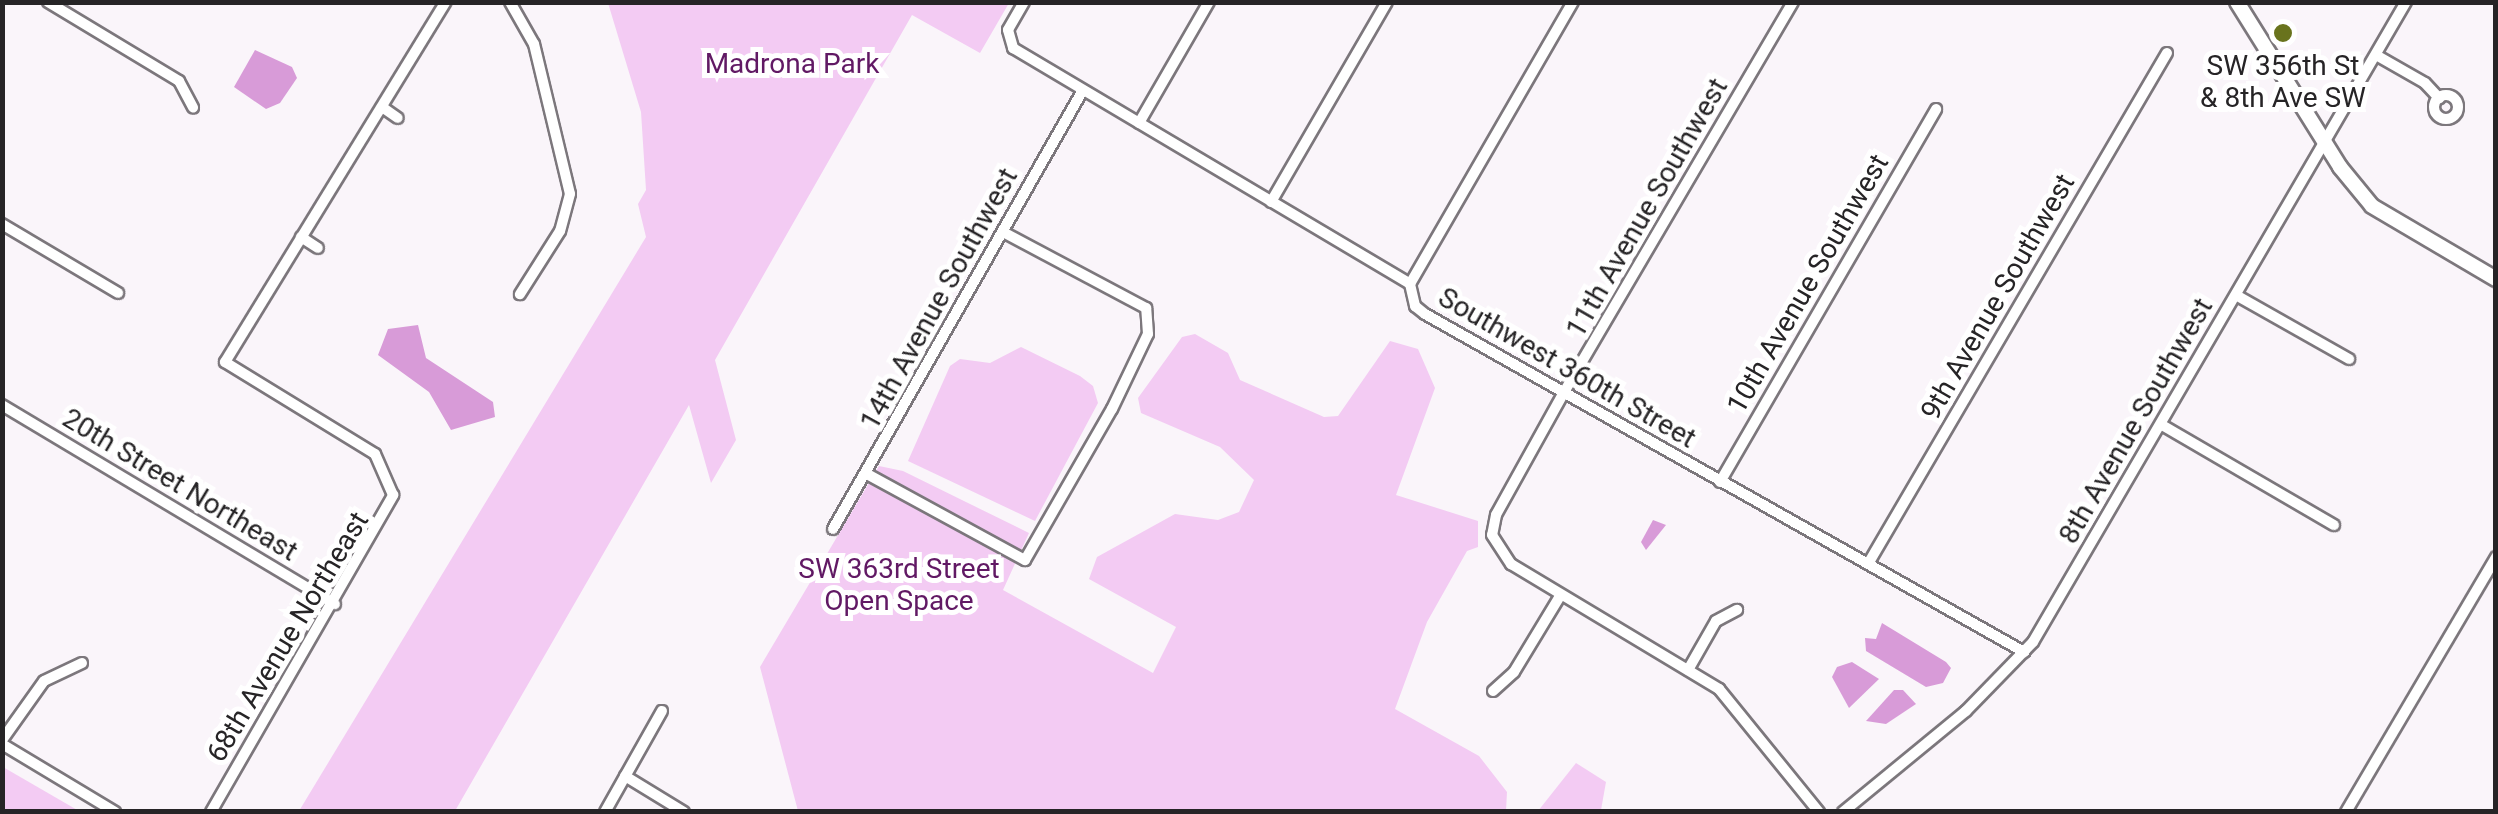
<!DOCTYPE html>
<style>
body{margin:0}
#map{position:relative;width:2498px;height:814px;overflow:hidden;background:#faf5fa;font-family:Roboto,sans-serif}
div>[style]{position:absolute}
.green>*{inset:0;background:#f3cbf3}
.water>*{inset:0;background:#d89bd8}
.roads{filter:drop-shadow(2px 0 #7c777c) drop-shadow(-2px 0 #7c777c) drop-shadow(0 2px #7c777c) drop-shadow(0 -2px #7c777c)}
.street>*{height:10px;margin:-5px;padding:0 5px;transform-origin:5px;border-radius:5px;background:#fff}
.street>.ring{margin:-5px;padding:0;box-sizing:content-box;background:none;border:10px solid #fff;border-radius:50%}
.secondary>*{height:14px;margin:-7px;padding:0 7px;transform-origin:7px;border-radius:7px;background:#fff}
.dots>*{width:28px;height:28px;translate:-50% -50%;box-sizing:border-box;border:5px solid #fff;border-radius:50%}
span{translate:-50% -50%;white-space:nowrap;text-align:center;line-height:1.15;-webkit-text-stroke:10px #fff;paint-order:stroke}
.park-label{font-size:28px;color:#611964}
.poi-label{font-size:28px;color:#262426}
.street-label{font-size:28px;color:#262426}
.frame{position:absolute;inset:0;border:5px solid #262426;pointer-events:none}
</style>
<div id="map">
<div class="green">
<i style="clip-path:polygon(608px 3px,1009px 3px,980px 53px,912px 15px,715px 360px,736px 440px,711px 483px,689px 405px,455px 811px,299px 811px,646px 237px,638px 204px,646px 190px,641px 112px)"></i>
<i style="clip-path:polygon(1195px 334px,1228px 353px,1240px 380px,1324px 417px,1338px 416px,1390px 341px,1418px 349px,1435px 388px,1396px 495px,1478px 521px,1478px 547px,1467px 551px,1427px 622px,1395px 709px,1479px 756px,1507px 792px,1506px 811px,798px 811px,760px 667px,879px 466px,903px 471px,1029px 533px,1003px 590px,1153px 673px,1176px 627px,1089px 579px,1097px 557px,1175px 514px,1218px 520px,1239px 512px,1254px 480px,1220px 447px,1141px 413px,1138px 398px,1182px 337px)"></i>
<i style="clip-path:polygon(1021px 347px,1080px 376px,1093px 386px,1098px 403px,1035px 521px,908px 461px,950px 366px,960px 359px,990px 363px)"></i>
<i style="clip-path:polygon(1576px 763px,1606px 782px,1601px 810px,1538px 811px)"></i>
<i style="clip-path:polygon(2px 767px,3px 767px,79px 811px,3px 811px)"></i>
</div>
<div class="water">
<i style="clip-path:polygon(255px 50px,292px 67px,297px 78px,280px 103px,266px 109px,234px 87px)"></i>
<i style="clip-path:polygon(418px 325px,426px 358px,493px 402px,495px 417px,451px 430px,429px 392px,378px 355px,388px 329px)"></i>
<i style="clip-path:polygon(1653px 520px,1666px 525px,1646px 550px,1641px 542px)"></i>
<i style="clip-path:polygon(1882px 623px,1946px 662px,1951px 668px,1943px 683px,1926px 687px,1866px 651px,1865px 638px,1876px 639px)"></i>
<i style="clip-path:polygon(1852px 662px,1879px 679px,1849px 708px,1832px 677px,1837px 667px)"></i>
<i style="clip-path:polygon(1894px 690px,1903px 690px,1916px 704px,1886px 724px,1866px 721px)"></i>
</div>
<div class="roads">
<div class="street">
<i style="left:48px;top:2px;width:153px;rotate:31.1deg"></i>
<i style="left:179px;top:81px;width:30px;rotate:62deg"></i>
<i style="left:510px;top:2px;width:48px;rotate:60.3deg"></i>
<i style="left:534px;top:44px;width:154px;rotate:76.5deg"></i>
<i style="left:570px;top:194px;width:38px;rotate:105deg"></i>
<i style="left:560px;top:231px;width:75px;rotate:122.4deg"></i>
<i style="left:1024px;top:2px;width:32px;rotate:120deg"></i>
<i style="left:1008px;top:30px;width:19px;rotate:74deg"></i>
<i style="left:1013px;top:48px;width:462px;rotate:30.7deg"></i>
<i style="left:1410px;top:284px;width:23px;rotate:77deg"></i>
<i style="left:1415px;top:306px;width:13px;rotate:39deg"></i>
<i style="left:1425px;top:314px;width:688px;rotate:29.43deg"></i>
<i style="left:1793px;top:2px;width:454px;rotate:120.4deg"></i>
<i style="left:1563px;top:394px;width:138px;rotate:119deg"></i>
<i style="left:1496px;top:515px;width:20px;rotate:101deg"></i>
<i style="left:1492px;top:535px;width:35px;rotate:57deg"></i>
<i style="left:1511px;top:564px;width:243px;rotate:31deg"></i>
<i style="left:1719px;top:689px;width:159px;rotate:50.9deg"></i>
<i style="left:2376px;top:55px;width:56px;rotate:29.7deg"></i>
<i style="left:2425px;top:83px;width:21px;rotate:47deg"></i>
<i class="ring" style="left:2434px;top:95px;width:14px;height:14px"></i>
<i style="left:382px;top:107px;width:19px;rotate:35deg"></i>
<i style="left:1139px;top:123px;width:140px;rotate:-60deg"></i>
<i style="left:1271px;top:202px;width:231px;rotate:-59.9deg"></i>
<i style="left:2px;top:224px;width:135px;rotate:30.7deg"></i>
<i style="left:301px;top:237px;width:20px;rotate:33deg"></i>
<i style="left:1410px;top:284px;width:326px;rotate:-60deg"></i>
<i style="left:2236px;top:295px;width:130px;rotate:29.5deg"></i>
<i style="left:2px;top:405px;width:388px;rotate:30.9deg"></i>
<i style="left:2162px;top:425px;width:199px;rotate:30.2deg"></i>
<i style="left:867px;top:474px;width:180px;rotate:28.6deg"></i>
<i style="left:1025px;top:560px;width:174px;rotate:-60.1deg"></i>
<i style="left:1112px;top:409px;width:83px;rotate:-64.4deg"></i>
<i style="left:1148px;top:334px;width:26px;rotate:-94deg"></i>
<i style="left:1146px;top:308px;width:162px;rotate:-152deg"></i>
<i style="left:1720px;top:482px;width:431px;rotate:-59.9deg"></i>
<i style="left:833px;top:529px;width:505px;rotate:-60.34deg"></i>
<i style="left:1868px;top:564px;width:592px;rotate:-59.67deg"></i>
<i style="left:1688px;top:670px;width:56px;rotate:-60.3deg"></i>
<i style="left:1716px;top:621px;width:24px;rotate:-28deg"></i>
<i style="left:1493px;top:691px;width:28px;rotate:-42deg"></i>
<i style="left:1514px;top:672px;width:89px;rotate:-58.8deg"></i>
<i style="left:2px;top:740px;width:72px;rotate:-54.6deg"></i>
<i style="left:44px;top:681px;width:42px;rotate:-25.3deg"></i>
<i style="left:2px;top:744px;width:132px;rotate:31deg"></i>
<i style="left:625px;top:776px;width:69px;rotate:31.4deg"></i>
<i style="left:211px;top:812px;width:366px;rotate:-60.1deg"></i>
<i style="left:393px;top:495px;width:45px;rotate:-113.7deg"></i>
<i style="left:375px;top:454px;width:176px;rotate:-148.5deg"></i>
<i style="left:225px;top:362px;width:422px;rotate:-58.5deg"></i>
<i style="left:605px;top:812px;width:116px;rotate:-60.6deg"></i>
<i style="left:1843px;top:812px;width:159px;rotate:-39.4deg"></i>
<i style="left:1966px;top:711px;width:96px;rotate:-45.8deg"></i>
<i style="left:2033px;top:642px;width:741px;rotate:-59.77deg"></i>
<i style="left:2346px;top:812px;width:296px;rotate:-59.5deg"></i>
</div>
<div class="secondary">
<i style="left:2237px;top:2px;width:195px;rotate:58deg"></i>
<i style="left:2340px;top:167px;width:50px;rotate:50.6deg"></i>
<i style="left:2372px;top:206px;width:144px;rotate:30.5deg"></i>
</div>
</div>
<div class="dots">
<i style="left:2283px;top:33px;background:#69731d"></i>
</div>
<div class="park-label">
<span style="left:792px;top:64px">Madrona Park</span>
<span style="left:899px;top:585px">SW 363rd Street<br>Open Space</span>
</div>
<div class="poi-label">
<span style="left:2283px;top:82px">SW 356th St<br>&amp; 8th Ave SW</span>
</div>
<div class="street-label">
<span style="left:1647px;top:208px;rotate:-60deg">11th Avenue Southwest</span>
<span style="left:1808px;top:284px;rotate:-60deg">10th Avenue Southwest</span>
<span style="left:1998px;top:297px;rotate:-60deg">9th Avenue Southwest</span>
<span style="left:939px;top:299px;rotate:-61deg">14th Avenue Southwest</span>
<span style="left:1567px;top:368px;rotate:30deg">Southwest 360th Street</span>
<span style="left:2136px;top:421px;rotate:-60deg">8th Avenue Southwest</span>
<span style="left:180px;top:485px;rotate:31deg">20th Street Northeast</span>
<span style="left:288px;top:637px;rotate:-59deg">68th Avenue Northeast</span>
</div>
<div class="frame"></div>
</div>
